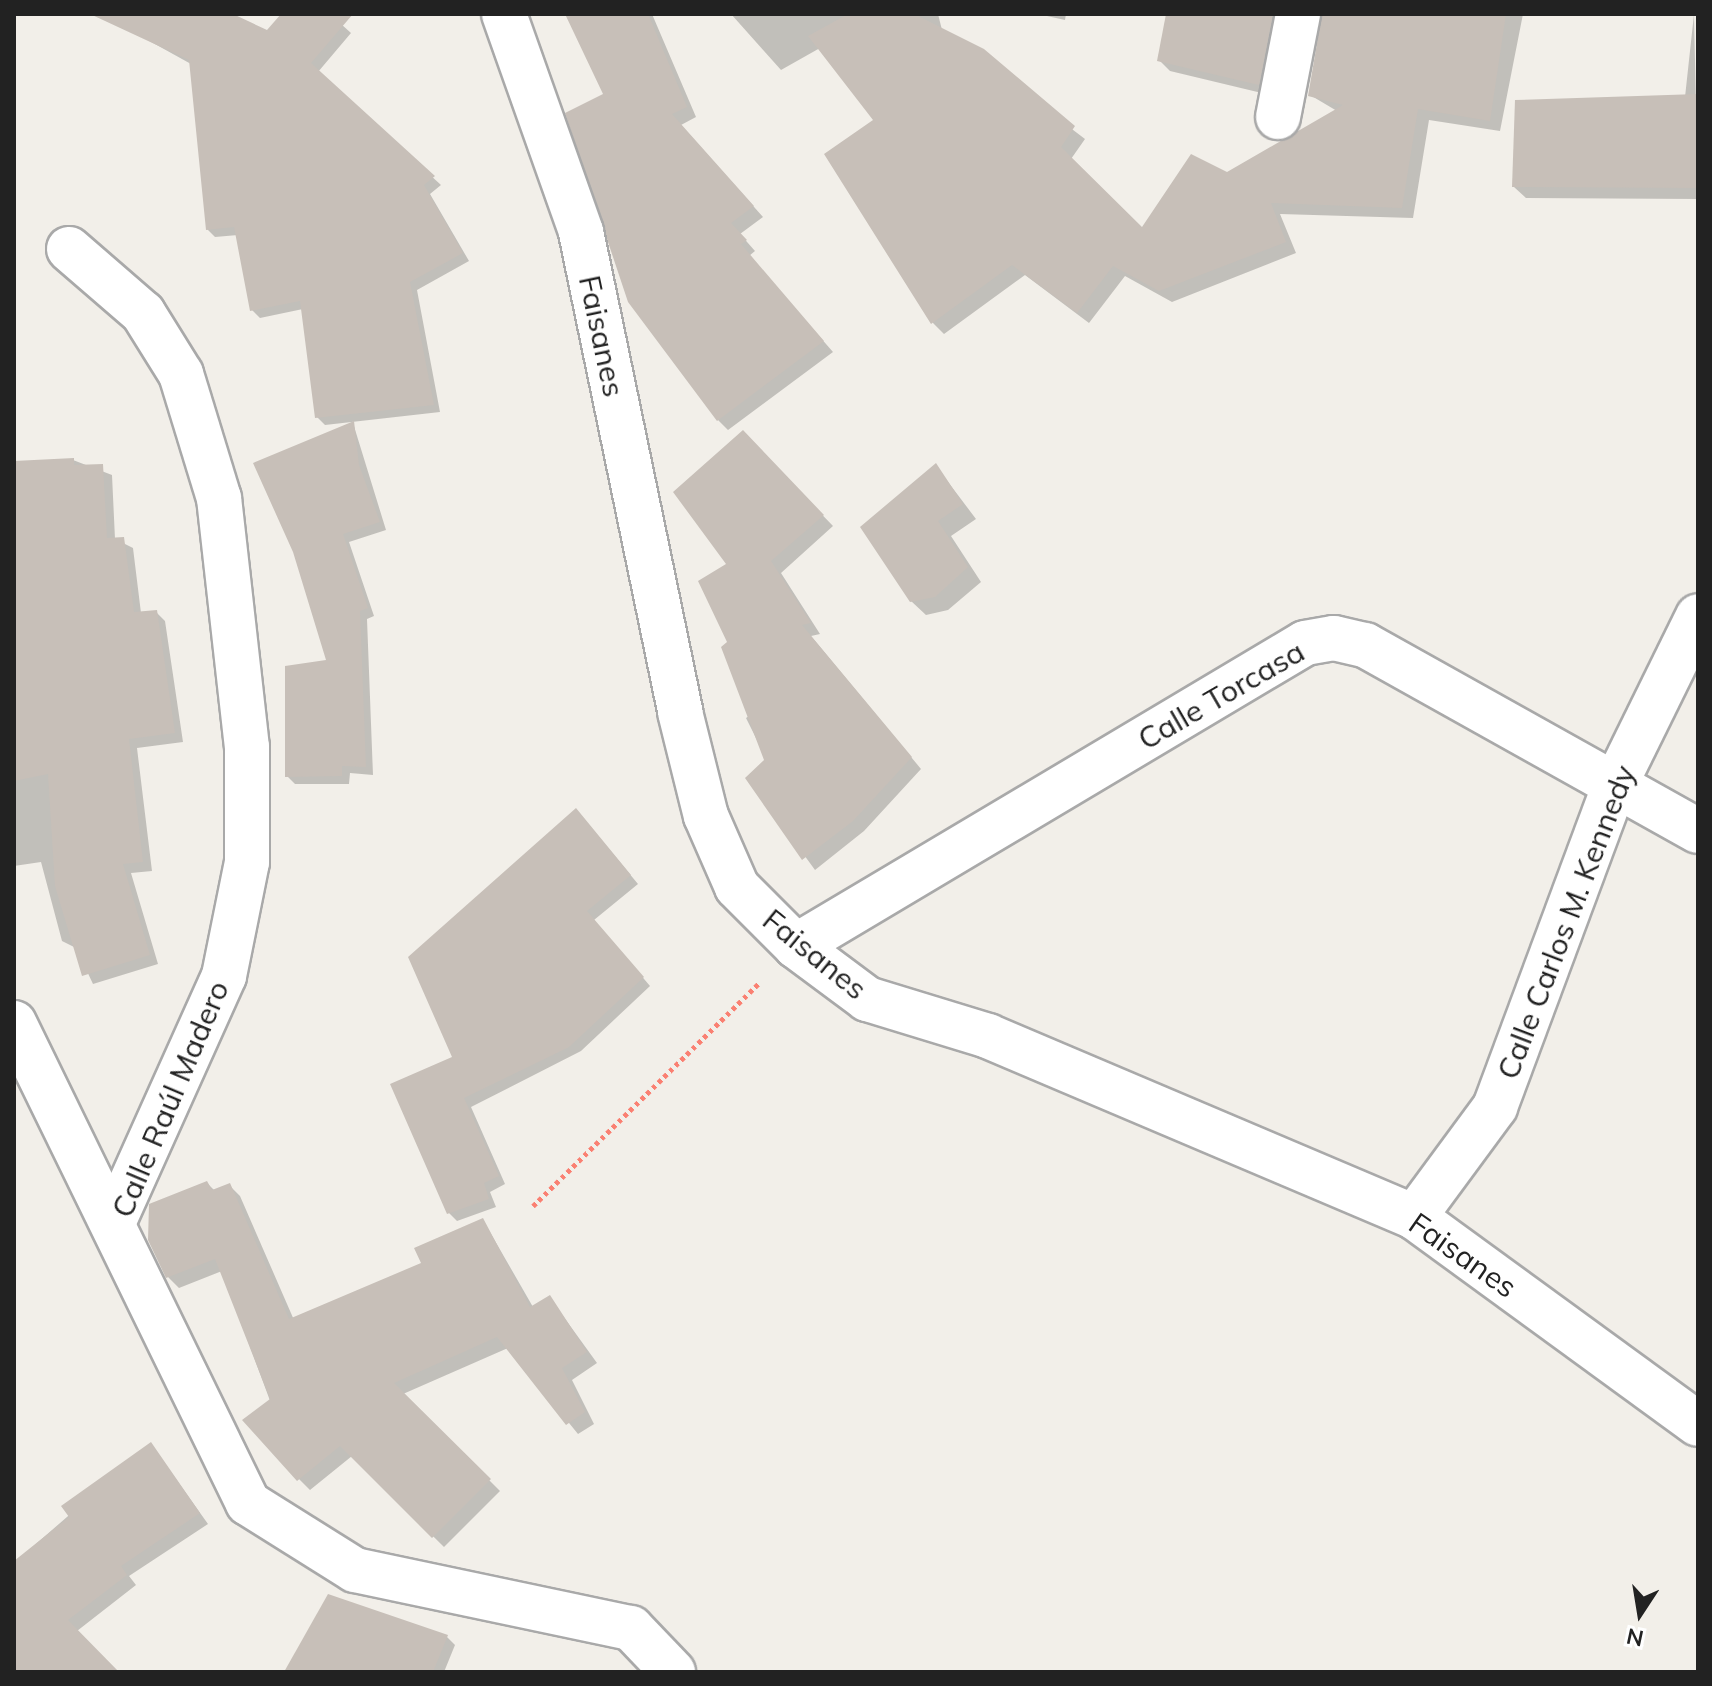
<!DOCTYPE html>
<meta charset="utf-8">
<style>
body{margin:0}
#map{position:relative;width:1712px;height:1686px;overflow:hidden;background:#f2efe9;font-family:Mulish,sans-serif}
div>[style]{position:absolute}
.shadow>*{inset:0;background:#0003}
.building>*{inset:0;background:#c7bfb8}
.path>*{height:5px;margin-top:-2.5px;transform-origin:0;background:repeating-linear-gradient(90deg,#fa8072 0 4px,transparent 0 8px)}
.roads{filter:drop-shadow(2px 0 #a9a9a9) drop-shadow(-2px 0 #a9a9a9) drop-shadow(0 2px #a9a9a9) drop-shadow(0 -2px #a9a9a9)}
.street>*{height:44px;margin:-22px;padding:0 22px;transform-origin:22px;border-radius:22px;background:#fff}
span{translate:-50% -50%;white-space:nowrap;text-align:center;line-height:1.15;-webkit-text-stroke:8px #fff;paint-order:stroke}
.street-label{font-size:30px;color:#222}
.frame{position:absolute;inset:0;border:16px solid #222;pointer-events:none}
.north{position:absolute;left:1600px;top:1574px;width:80px;height:80px;-webkit-text-stroke:6px #fff;paint-order:stroke;rotate:192deg;font-size:22px;font-weight:700;line-height:32px;text-align:center;color:#222}
.north::after{content:'';display:block;margin:auto;width:28px;height:36px;background:#222;clip-path:polygon(50% 0,100% 100%,50% 72%,0 100%)}
</style>
<div id="map">
<div class="shadow">
<i style="clip-path:polygon(143px 14px,228px 14px,268px 33px,284px 14px,330px 14px,351px 33px,318px 72px,441px 185px,430px 194px,469px 261px,417px 290px,440px 412px,325px 425px,317px 417px,303px 309px,260px 318px,252px 310px,238px 235px,215px 237px,207px 229px,191px 64px,135px 33px)"></i>
<i style="clip-path:polygon(567px 14px,652px 14px,696px 117px,681px 125px,763px 217px,740px 234px,755px 251px,749px 256px,833px 352px,728px 430px,718px 420px,606px 95px)"></i>
<i style="clip-path:polygon(731px 14px,938px 14px,942px 30px,1085px 139px,1071px 159px,1142px 230px,1337px 111px,1310px 95px,1322px 14px,1523px 14px,1500px 131px,1429px 120px,1413px 218px,1280px 214px,1296px 253px,1172px 302px,1125px 276px,1089px 323px,1025px 275px,944px 334px,933px 323px,876px 121px,820px 48px,781px 70px)"></i>
<i style="clip-path:polygon(1038px 14px,1066px 14px,1065px 20px)"></i>
<i style="clip-path:polygon(1168px 14px,1288px 14px,1270px 95px,1170px 71px,1159px 60px)"></i>
<i style="clip-path:polygon(1694px 14px,1698px 199px,1526px 198px,1514px 187px,1685px 97px)"></i>
<i style="clip-path:polygon(353px 423px,386px 530px,349px 542px,374px 616px,367px 619px,373px 775px,350px 773px,349px 784px,295px 784px,287px 776px,329px 661px)"></i>
<i style="clip-path:polygon(743px 433px,833px 526px,781px 573px,820px 634px,811px 636px,921px 769px,864px 831px,815px 870px,748px 778px,767px 760px,746px 718px,753px 713px,730px 643px)"></i>
<i style="clip-path:polygon(73px 460px,112px 475px,115px 539px,133px 548px,141px 613px,156px 612px,165px 621px,183px 742px,137px 748px,152px 871px,131px 873px,158px 964px,93px 984px,76px 948px,62px 941px,41px 862px,14px 866px,14px 465px)"></i>
<i style="clip-path:polygon(936px 466px,976px 519px,951px 536px,981px 582px,948px 610px,926px 615px,911px 601px)"></i>
<i style="clip-path:polygon(584px 819px,638px 884px,594px 920px,650px 986px,581px 1051px,471px 1107px,505px 1184px,490px 1192px,496px 1207px,457px 1221px,449px 1213px,455px 1058px)"></i>
<i style="clip-path:polygon(207px 1183px,215px 1191px,229px 1185px,240px 1196px,294px 1320px,423px 1264px,483px 1220px,533px 1307px,550px 1298px,597px 1363px,572px 1380px,594px 1424px,578px 1434px,508px 1348px,403px 1394px,500px 1491px,444px 1547px,352px 1456px,310px 1490px,299px 1479px,222px 1271px,179px 1288px,168px 1277px)"></i>
<i style="clip-path:polygon(151px 1444px,208px 1524px,129px 1576px,136px 1585px,77px 1631px,115px 1672px,54px 1672px,14px 1641px,14px 1563px)"></i>
<i style="clip-path:polygon(447px 1637px,455px 1645px,444px 1672px,287px 1672px)"></i>
</div>
<div class="building">
<i style="clip-path:polygon(90px 14px,233px 14px,267px 30px,281px 14px,353px 14px,311px 63px,435px 176px,424px 185px,463px 253px,410px 282px,434px 405px,315px 418px,300px 301px,250px 311px,234px 227px,206px 230px,189px 60px)"></i>
<i style="clip-path:polygon(565px 14px,648px 14px,687px 107px,672px 114px,754px 206px,731px 223px,747px 240px,741px 244px,824px 341px,717px 421px,628px 302px,565px 113px,603px 94px)"></i>
<i style="clip-path:polygon(848px 14px,914px 14px,984px 49px,1075px 126px,1061px 147px,1142px 227px,1191px 154px,1227px 172px,1343px 105px,1308px 96px,1322px 14px,1506px 14px,1490px 121px,1418px 109px,1402px 208px,1271px 203px,1286px 242px,1159px 291px,1113px 266px,1077px 313px,1012px 265px,931px 324px,824px 154px,873px 120px,808px 36px)"></i>
<i style="clip-path:polygon(1166px 14px,1273px 14px,1259px 85px,1157px 61px)"></i>
<i style="clip-path:polygon(1698px 94px,1698px 188px,1512px 187px,1515px 100px)"></i>
<i style="clip-path:polygon(354px 421px,359px 465px,380px 522px,343px 534px,368px 608px,360px 611px,366px 767px,342px 766px,342px 776px,285px 777px,285px 666px,326px 660px,293px 552px,253px 463px)"></i>
<i style="clip-path:polygon(743px 430px,824px 515px,771px 561px,811px 623px,802px 625px,912px 757px,853px 821px,802px 860px,745px 778px,764px 760px,721px 647px,727px 642px,698px 581px,726px 564px,673px 492px)"></i>
<i style="clip-path:polygon(74px 458px,74px 465px,103px 464px,107px 538px,124px 537px,134px 612px,157px 610px,175px 733px,129px 739px,143px 862px,123px 864px,150px 955px,82px 976px,55px 886px,48px 774px,14px 781px,14px 461px)"></i>
<i style="clip-path:polygon(936px 463px,963px 504px,938px 521px,968px 567px,935px 597px,910px 602px,860px 527px)"></i>
<i style="clip-path:polygon(576px 808px,631px 875px,587px 911px,644px 977px,569px 1047px,464px 1098px,499px 1176px,484px 1183px,489px 1199px,447px 1214px,390px 1084px,452px 1057px,408px 957px)"></i>
<i style="clip-path:polygon(207px 1181px,212px 1190px,230px 1183px,289px 1319px,421px 1263px,414px 1248px,483px 1218px,530px 1307px,550px 1295px,587px 1352px,562px 1368px,585px 1412px,566px 1425px,497px 1337px,394px 1383px,491px 1479px,432px 1538px,340px 1446px,297px 1481px,242px 1420px,270px 1399px,215px 1259px,166px 1278px,148px 1240px,149px 1204px)"></i>
<i style="clip-path:polygon(151px 1442px,200px 1513px,121px 1566px,127px 1575px,68px 1620px,119px 1672px,14px 1672px,14px 1561px,69px 1517px,61px 1506px)"></i>
<i style="clip-path:polygon(328px 1594px,448px 1635px,433px 1672px,284px 1672px)"></i>
</div>
<div class="path">
<i style="left:533px;top:1206px;width:319px;rotate:-44.6deg"></i>
</div>
<div class="roads">
<div class="street">
<i style="left:504px;top:14px;width:231px;rotate:70.5deg"></i>
<i style="left:581px;top:232px;width:490px;rotate:78.3deg"></i>
<i style="left:680px;top:712px;width:107px;rotate:76deg"></i>
<i style="left:706px;top:816px;width:77px;rotate:66.4deg"></i>
<i style="left:737px;top:887px;width:83px;rotate:45deg"></i>
<i style="left:796px;top:946px;width:89px;rotate:36.7deg"></i>
<i style="left:867px;top:999px;width:127px;rotate:17deg"></i>
<i style="left:988px;top:1036px;width:463px;rotate:23deg"></i>
<i style="left:1414px;top:1217px;width:351px;rotate:36.1deg"></i>
<i style="left:1278px;top:117px;width:105px;rotate:-79deg"></i>
<i style="left:69px;top:249px;width:98px;rotate:40.9deg"></i>
<i style="left:143px;top:313px;width:72px;rotate:58.1deg"></i>
<i style="left:181px;top:374px;width:130px;rotate:73deg"></i>
<i style="left:219px;top:498px;width:251px;rotate:83.6deg"></i>
<i style="left:247px;top:747px;width:115px;rotate:90deg"></i>
<i style="left:247px;top:862px;width:116px;rotate:101.4deg"></i>
<i style="left:224px;top:976px;width:271px;rotate:114.2deg"></i>
<i style="left:796px;top:946px;width:592px;rotate:-30.76deg"></i>
<i style="left:1305px;top:643px;width:29px;rotate:-10deg"></i>
<i style="left:1334px;top:638px;width:32px;rotate:13deg"></i>
<i style="left:1365px;top:645px;width:381px;rotate:29.2deg"></i>
<i style="left:14px;top:1023px;width:534px;rotate:64.01deg"></i>
<i style="left:248px;top:1503px;width:126px;rotate:32.1deg"></i>
<i style="left:355px;top:1570px;width:282px;rotate:11.9deg"></i>
<i style="left:631px;top:1628px;width:61px;rotate:46.3deg"></i>
<i style="left:1414px;top:1217px;width:137px;rotate:-53.6deg"></i>
<i style="left:1495px;top:1107px;width:344px;rotate:-69.6deg"></i>
<i style="left:1615px;top:785px;width:188px;rotate:-63.8deg"></i>
</div>
</div>
<div class="street-label">
<span style="left:602px;top:336px;rotate:78deg">Faisanes</span>
<span style="left:1221px;top:695px;rotate:-30deg">Calle Torcasa</span>
<span style="left:1566px;top:922px;rotate:-69deg">Calle Carlos M. Kennedy</span>
<span style="left:815px;top:954px;rotate:39deg">Faisanes</span>
<span style="left:170px;top:1099px;rotate:-67deg">Calle Raúl Madero</span>
<span style="left:1463px;top:1255px;rotate:35deg">Faisanes</span>
</div>
<div class="frame"></div>
<div class="north">N</div>
</div>
